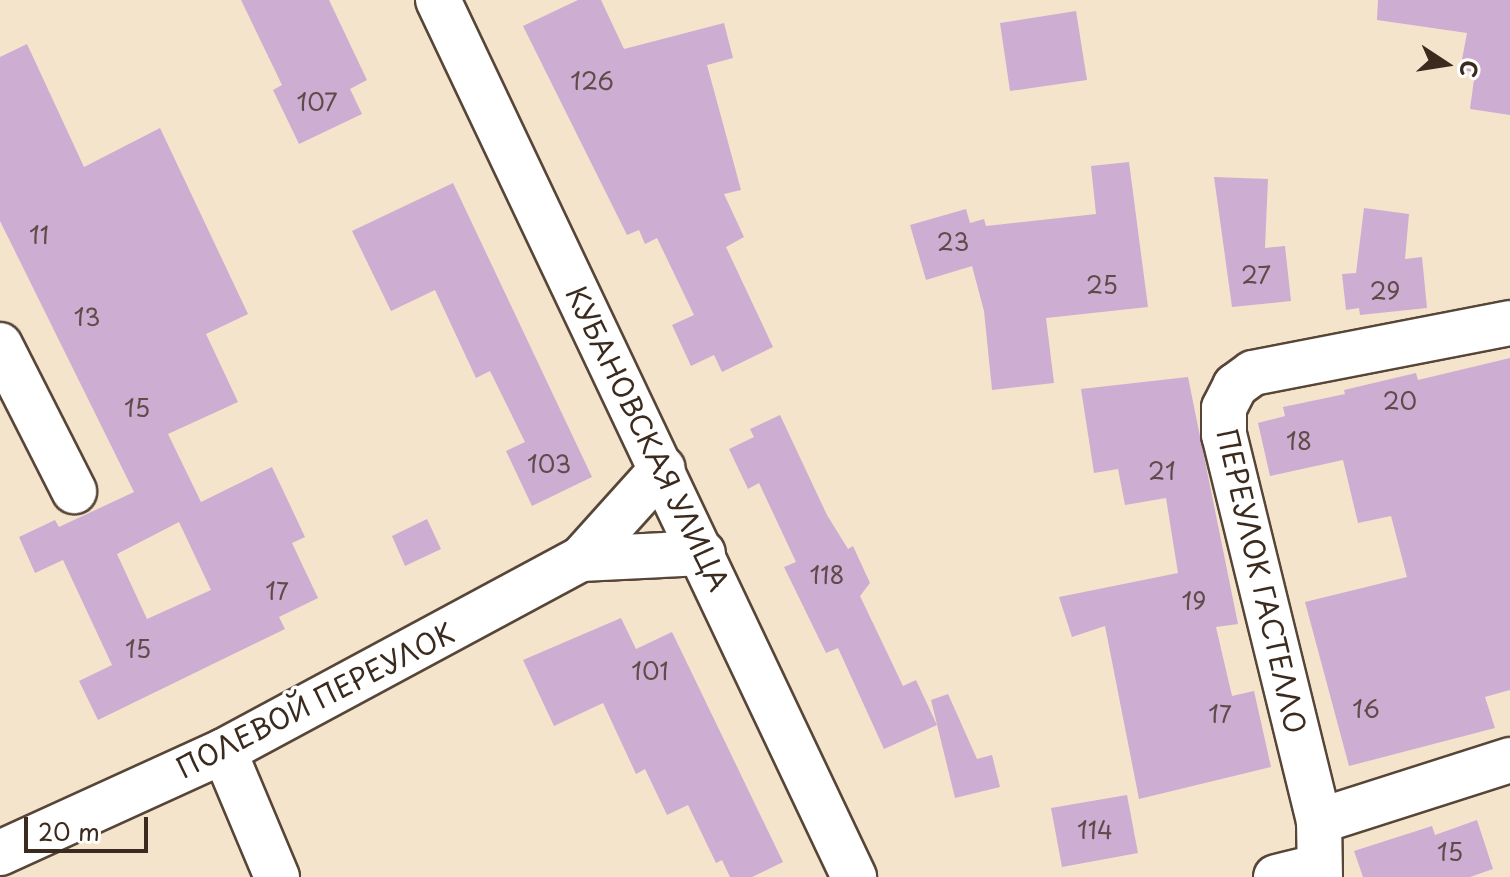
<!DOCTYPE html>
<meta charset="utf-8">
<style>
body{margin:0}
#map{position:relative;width:1510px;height:877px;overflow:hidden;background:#f5e4cc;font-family:"Playpen Sans",sans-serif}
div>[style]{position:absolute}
.building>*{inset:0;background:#cdadd2}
.roads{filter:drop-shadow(2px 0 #574638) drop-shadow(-2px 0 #574638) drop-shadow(0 2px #574638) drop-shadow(0 -2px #574638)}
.minor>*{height:44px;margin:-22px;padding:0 22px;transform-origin:22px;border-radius:22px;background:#fff}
.tertiary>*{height:44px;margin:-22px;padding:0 22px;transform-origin:22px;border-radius:22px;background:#fff}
span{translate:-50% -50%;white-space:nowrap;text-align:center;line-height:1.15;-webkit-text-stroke:7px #fff;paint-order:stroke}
.number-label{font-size:24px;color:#604b4b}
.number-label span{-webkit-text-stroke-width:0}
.street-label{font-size:28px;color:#3b2a1e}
.north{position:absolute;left:1406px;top:24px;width:80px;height:80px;-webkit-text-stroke:6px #fff;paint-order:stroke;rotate:102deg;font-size:22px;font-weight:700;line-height:32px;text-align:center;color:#3b2a1e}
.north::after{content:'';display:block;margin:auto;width:28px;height:36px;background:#3b2a1e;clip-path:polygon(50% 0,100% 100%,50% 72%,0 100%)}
.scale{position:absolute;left:24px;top:817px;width:124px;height:36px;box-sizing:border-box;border:4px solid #3b2a1e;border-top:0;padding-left:10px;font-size:24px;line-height:28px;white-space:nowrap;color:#3b2a1e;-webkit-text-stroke:6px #fff;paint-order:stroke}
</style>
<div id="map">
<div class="building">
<i style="clip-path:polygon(241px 0,329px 0,367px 80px,350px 89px,362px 114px,299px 144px,273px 90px,282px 85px)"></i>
<i style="clip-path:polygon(578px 0,601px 0,624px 49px,724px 23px,733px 58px,707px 65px,741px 190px,724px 194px,744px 237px,726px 247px,773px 347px,722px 372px,714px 355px,691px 366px,672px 325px,694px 315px,657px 238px,645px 244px,639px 230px,627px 235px,523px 26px)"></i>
<i style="clip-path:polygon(1378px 0,1510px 0,1510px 115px,1470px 109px,1475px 72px,1460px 70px,1467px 33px,1377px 20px)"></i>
<i style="clip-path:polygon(1076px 11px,1087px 80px,1010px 91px,1000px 23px)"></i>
<i style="clip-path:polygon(evenodd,27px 44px,84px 167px,160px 128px,248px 314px,206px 334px,238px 402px,168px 434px,201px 502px,272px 467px,305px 537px,292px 543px,318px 598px,279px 617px,285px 629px,98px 720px,79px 681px,112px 665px,63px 560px,35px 573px,19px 537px,55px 520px,59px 527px,134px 492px,0 221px,0 57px,27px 44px,179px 522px,211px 590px,147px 619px,117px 554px,179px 522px)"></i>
<i style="clip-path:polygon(1129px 162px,1148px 307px,1046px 318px,1054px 383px,992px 390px,984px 311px,972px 266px,926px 280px,910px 225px,966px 209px,970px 223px,984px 219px,986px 226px,1096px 214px,1091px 166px)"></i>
<i style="clip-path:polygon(1214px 177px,1268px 179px,1265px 248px,1285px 246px,1291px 301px,1232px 307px)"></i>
<i style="clip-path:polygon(453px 183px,592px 477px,532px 506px,506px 451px,525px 442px,490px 371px,476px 378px,435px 290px,391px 311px,352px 231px)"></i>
<i style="clip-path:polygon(1364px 208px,1409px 214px,1405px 259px,1422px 257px,1427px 308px,1360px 315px,1359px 308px,1346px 310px,1342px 274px,1356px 273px)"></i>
<i style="clip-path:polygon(1510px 358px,1510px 690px,1485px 697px,1495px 728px,1349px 766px,1305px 602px,1407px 577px,1391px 516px,1358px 523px,1343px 460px,1270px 476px,1258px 423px,1285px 416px,1283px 407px,1345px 394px,1344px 390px,1416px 373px,1418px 380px)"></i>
<i style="clip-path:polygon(1188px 377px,1238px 624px,1216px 627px,1232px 696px,1254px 691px,1271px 767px,1139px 799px,1105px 626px,1072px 637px,1059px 597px,1178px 573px,1166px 498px,1125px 505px,1118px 469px,1094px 473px,1081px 389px)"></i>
<i style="clip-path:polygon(780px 415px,827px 515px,848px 549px,853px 546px,870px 583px,860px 596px,903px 686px,916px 680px,937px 725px,884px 749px,838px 648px,826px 653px,784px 567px,796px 562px,759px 483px,748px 489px,729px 449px,754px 437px,750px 429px)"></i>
<i style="clip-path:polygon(427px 519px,441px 549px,405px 566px,392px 536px)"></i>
<i style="clip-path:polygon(621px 618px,636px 649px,672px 632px,783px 862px,752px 877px,730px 877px,722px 860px,716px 863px,688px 805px,667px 815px,645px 769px,636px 774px,603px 703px,554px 726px,523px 660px)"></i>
<i style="clip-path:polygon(948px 694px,977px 759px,992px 755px,1000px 787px,955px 798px,931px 700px)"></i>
<i style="clip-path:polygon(1127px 795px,1138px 853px,1062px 867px,1051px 808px)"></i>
<i style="clip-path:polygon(1477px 820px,1493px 869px,1470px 877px,1363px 877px,1354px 851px,1432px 826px,1435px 835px)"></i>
</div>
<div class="roads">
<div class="minor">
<i style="left:0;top:345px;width:164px;rotate:63.1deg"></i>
<i style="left:581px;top:559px;width:122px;rotate:-48deg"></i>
<i style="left:224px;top:751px;width:137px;rotate:67.2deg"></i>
<i style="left:1319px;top:821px;width:201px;rotate:-17.7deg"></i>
<i style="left:0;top:853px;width:246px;rotate:-24.5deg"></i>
<i style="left:224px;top:751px;width:405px;rotate:-28.3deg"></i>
<i style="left:581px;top:559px;width:122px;rotate:-2.8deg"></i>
<i style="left:1276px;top:877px;width:42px;rotate:-13.7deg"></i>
<i style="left:1320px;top:877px;width:56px;rotate:-91deg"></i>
<i style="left:1319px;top:821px;width:398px;rotate:-103.8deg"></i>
<i style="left:1224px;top:435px;width:27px;rotate:-90deg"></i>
<i style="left:1224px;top:408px;width:25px;rotate:-63deg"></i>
<i style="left:1235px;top:386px;width:22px;rotate:-36deg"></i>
<i style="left:1253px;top:373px;width:262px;rotate:-11deg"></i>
</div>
<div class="tertiary">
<i style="left:438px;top:0;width:971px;rotate:64.62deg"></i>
</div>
</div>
<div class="number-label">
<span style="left:592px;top:81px">126</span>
<span style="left:317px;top:102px">107</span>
<span style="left:39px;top:235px">11</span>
<span style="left:953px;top:242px">23</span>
<span style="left:1256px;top:275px">27</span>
<span style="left:1102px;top:285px">25</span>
<span style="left:1385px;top:291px">29</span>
<span style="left:87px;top:317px">13</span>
<span style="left:1400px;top:401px">20</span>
<span style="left:137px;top:408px">15</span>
<span style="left:1299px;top:441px">18</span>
<span style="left:549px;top:464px">103</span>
<span style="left:1162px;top:471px">21</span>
<span style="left:827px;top:575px">118</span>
<span style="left:277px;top:591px">17</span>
<span style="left:1194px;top:601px">19</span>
<span style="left:138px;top:649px">15</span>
<span style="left:650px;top:671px">101</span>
<span style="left:1366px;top:709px">16</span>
<span style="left:1220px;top:714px">17</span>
<span style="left:1095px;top:830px">114</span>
<span style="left:1450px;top:852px">15</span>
</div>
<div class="street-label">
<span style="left:648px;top:438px;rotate:64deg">КУБАНОВСКАЯ УЛИЦА</span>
<span style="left:1262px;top:581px;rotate:77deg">ПЕРЕУЛОК ГАСТЕЛЛО</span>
<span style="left:315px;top:700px;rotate:-27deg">ПОЛЕВОЙ ПЕРЕУЛОК</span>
</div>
<div class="north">С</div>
<div class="scale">20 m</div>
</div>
